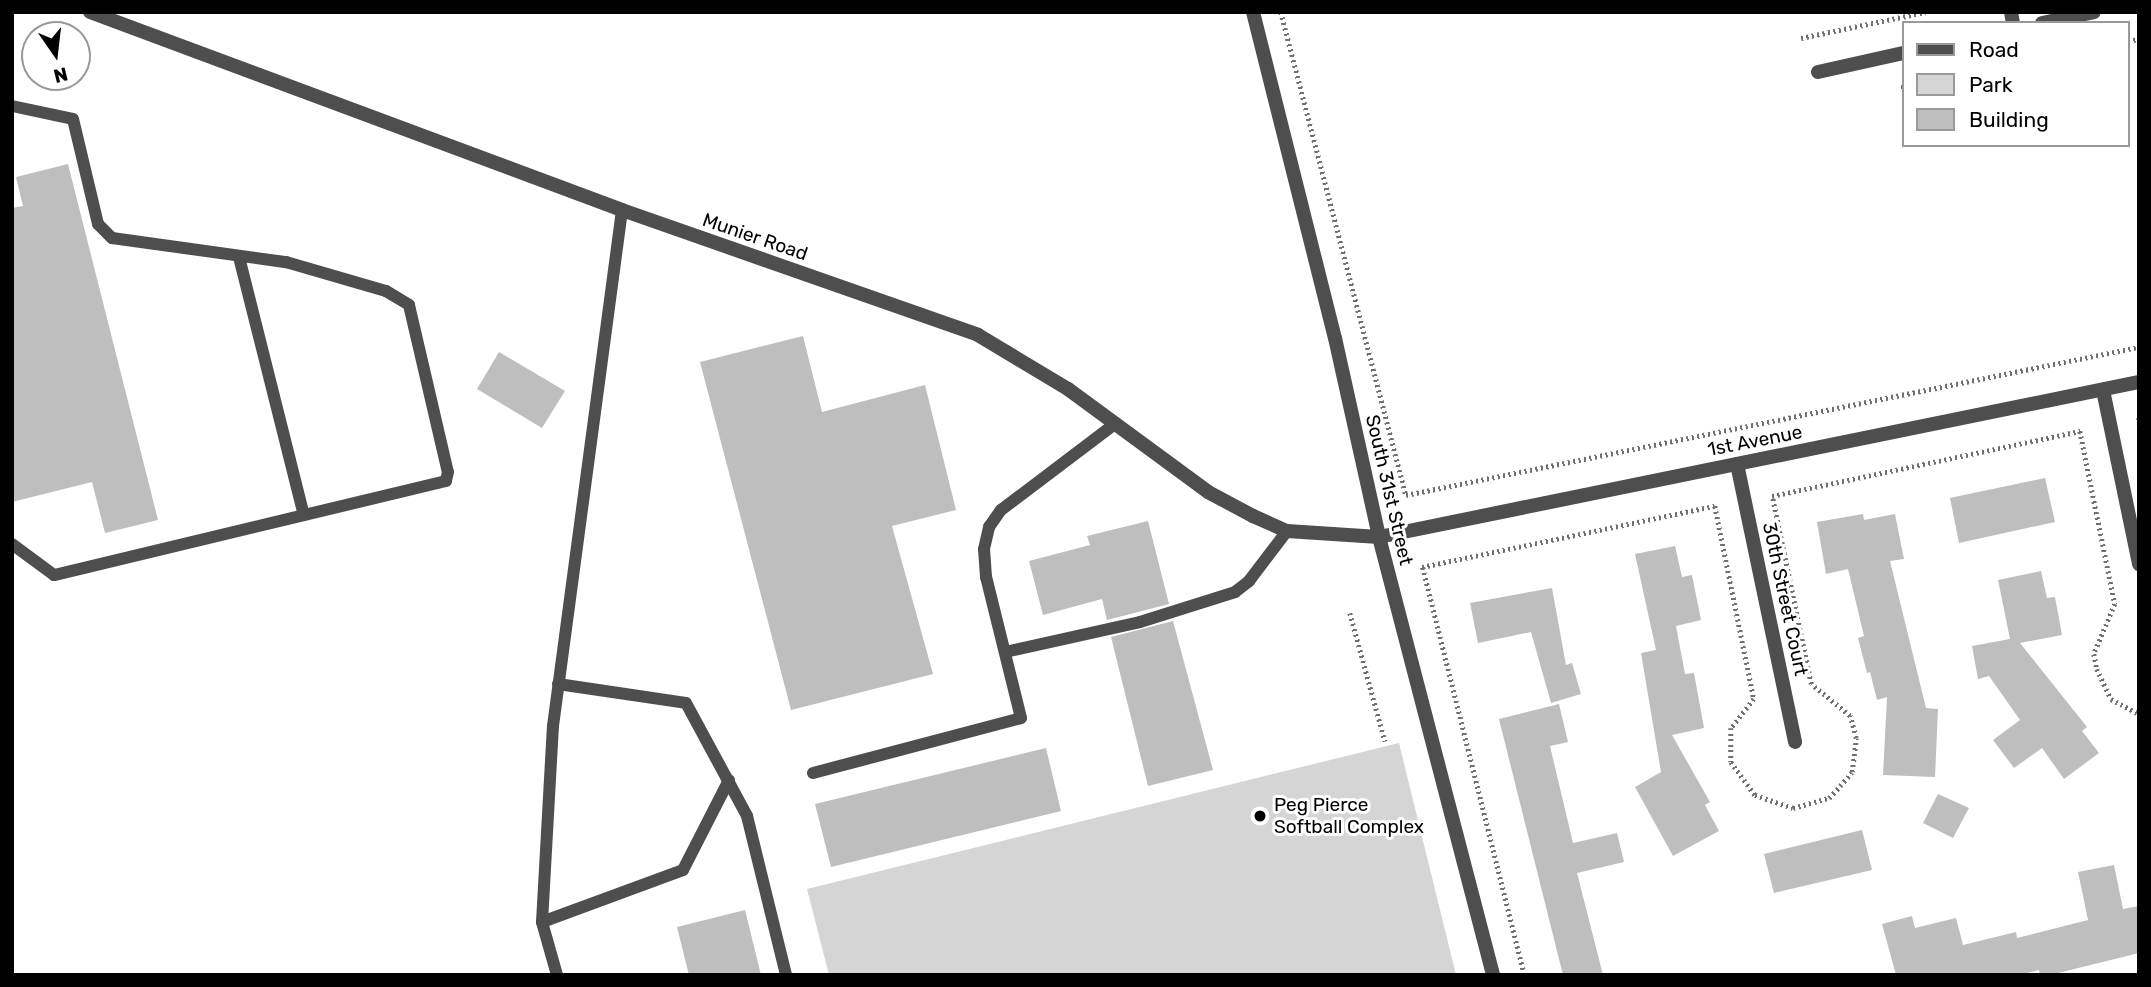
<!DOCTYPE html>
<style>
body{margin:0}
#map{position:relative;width:2151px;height:987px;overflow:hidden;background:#fff;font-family:Rubik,sans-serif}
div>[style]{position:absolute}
.green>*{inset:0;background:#d5d5d5}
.building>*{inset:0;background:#bebebe}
.path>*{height:4.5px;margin-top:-2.25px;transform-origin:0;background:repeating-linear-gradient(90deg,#707070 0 2px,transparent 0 5.5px)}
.service>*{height:12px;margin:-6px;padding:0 6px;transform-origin:6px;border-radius:6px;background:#4e4e4e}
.minor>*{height:14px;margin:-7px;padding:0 7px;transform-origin:7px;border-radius:7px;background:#4e4e4e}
.tertiary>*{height:14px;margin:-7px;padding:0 7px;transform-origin:7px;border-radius:7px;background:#4e4e4e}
.dots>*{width:19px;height:19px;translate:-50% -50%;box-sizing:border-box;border:4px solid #fff;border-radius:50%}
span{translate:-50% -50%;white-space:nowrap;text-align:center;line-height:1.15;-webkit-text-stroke:6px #fff;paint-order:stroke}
.street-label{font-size:19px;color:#000}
.poi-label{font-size:19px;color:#000}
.left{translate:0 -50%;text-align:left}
.frame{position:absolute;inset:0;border:14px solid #000;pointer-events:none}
.legend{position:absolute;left:1902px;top:21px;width:228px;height:126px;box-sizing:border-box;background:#fff;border:2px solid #999;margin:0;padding:9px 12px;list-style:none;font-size:21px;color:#000}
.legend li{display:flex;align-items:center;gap:14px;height:35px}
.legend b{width:35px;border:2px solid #999}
.north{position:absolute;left:21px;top:21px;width:70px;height:70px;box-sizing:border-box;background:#fff;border:2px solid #999;border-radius:50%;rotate:166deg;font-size:19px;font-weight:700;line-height:28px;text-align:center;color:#000}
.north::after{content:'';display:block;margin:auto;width:24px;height:32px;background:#000;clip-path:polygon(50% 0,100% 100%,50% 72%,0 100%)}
</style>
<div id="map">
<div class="green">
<i style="clip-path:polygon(1399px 743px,1456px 975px,829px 975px,807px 889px)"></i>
</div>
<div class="building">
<i style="clip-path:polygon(68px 164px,158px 520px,105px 533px,92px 482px,12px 502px,12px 208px,23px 206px,16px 177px)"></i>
<i style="clip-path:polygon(803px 336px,822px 412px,925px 385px,956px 510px,892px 526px,933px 674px,791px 710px,700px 362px)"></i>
<i style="clip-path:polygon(499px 352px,565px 391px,542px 428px,477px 389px)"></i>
<i style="clip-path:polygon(2045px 478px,2055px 522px,1959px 543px,1950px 498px)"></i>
<i style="clip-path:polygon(1863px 514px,1864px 520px,1895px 514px,1904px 559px,1890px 561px,1926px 708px,1938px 709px,1935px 777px,1883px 775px,1887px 697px,1877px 700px,1870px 672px,1867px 673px,1858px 638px,1864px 636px,1848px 569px,1826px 574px,1817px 522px)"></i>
<i style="clip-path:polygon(1148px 521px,1169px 604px,1107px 620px,1102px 599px,1043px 615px,1029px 561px,1090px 545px,1087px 536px)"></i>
<i style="clip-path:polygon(1675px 546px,1682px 577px,1692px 575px,1701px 620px,1676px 626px,1685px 674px,1694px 673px,1704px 728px,1672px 735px,1710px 802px,1705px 805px,1719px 831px,1673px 856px,1635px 787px,1661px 772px,1641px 653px,1656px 650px,1635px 554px)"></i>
<i style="clip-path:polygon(2041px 571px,2047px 598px,2055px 597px,2062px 635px,2020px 643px,2087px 727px,2082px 731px,2099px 753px,2064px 779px,2042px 748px,2014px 768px,1993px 740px,2020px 720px,1989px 676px,1978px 679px,1972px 646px,2010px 639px,1998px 580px)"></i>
<i style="clip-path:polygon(1552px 588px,1566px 665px,1572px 663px,1581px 694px,1551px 703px,1531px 632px,1478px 643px,1470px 603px)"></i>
<i style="clip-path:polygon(1173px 621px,1213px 770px,1148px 786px,1111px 637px)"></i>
<i style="clip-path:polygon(1559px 704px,1568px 742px,1550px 746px,1573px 843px,1617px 833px,1624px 862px,1577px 873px,1603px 975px,1563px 975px,1499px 719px)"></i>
<i style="clip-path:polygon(1046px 748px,1061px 811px,831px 867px,815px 804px)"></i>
<i style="clip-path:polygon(1938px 794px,1969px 808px,1953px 838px,1923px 823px)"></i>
<i style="clip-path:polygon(1862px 830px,1872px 870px,1774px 893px,1764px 854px)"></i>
<i style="clip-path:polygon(2114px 865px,2123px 909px,2139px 906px,2139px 953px,2050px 975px,2040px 975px,2039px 970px,2018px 975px,1896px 975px,1882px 924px,1912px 916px,1915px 928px,1956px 918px,1963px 945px,2016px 932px,2017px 938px,2088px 920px,2078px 872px)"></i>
<i style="clip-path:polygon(745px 910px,761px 975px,689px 975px,677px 927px)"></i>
</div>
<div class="path">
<i style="left:1281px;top:12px;width:499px;rotate:75.5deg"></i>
<i style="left:1406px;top:495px;width:748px;rotate:-11.42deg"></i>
<i style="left:1801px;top:38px;width:127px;rotate:-11.8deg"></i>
<i style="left:2128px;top:41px;width:11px;rotate:-10deg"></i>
<i style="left:1901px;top:87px;width:3px"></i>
<i style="left:2139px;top:418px;width:6px;rotate:90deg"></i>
<i style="left:1350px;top:613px;width:133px;rotate:74.7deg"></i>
<i style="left:1524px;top:975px;width:421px;rotate:-104deg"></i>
<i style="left:1422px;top:567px;width:299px;rotate:-11.8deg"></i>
<i style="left:1715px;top:506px;width:197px;rotate:78.6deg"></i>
<i style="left:1754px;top:699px;width:37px;rotate:128deg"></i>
<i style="left:1731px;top:728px;width:34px;rotate:90deg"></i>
<i style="left:1731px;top:762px;width:41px;rotate:54deg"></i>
<i style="left:1755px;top:795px;width:40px;rotate:18.9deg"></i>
<i style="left:1793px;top:808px;width:37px;rotate:-16deg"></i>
<i style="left:1829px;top:798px;width:16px;rotate:-47deg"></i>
<i style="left:1840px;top:786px;width:18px;rotate:-49deg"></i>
<i style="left:1852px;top:772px;width:34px;rotate:-83deg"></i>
<i style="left:1856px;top:738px;width:23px;rotate:-105deg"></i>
<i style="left:1850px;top:716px;width:50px;rotate:-140.6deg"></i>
<i style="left:1811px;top:684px;width:192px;rotate:-101.7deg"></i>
<i style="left:1772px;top:496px;width:315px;rotate:-11.9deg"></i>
<i style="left:2080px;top:431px;width:177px;rotate:78.6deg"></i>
<i style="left:2115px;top:604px;width:54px;rotate:112.8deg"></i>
<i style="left:2094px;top:654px;width:15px;rotate:79deg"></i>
<i style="left:2097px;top:669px;width:33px;rotate:65deg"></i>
<i style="left:2111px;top:699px;width:32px;rotate:28deg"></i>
</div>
<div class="service">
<i style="left:12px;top:106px;width:62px;rotate:12deg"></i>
<i style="left:73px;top:119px;width:108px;rotate:76.6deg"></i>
<i style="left:98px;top:224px;width:20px;rotate:45deg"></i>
<i style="left:112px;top:238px;width:176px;rotate:7.9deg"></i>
<i style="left:286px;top:262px;width:104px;rotate:16.2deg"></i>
<i style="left:386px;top:291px;width:27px;rotate:31deg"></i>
<i style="left:409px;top:305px;width:171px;rotate:76.9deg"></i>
<i style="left:448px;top:472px;width:9px;rotate:103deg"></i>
<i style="left:446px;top:481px;width:403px;rotate:166.5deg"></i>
<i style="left:54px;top:575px;width:52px;rotate:-143.6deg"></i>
<i style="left:239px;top:257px;width:266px;rotate:75.9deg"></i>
<i style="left:1005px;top:652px;width:138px;rotate:-12.5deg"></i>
<i style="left:1140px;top:622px;width:100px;rotate:-17.5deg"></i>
<i style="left:1235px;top:592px;width:18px;rotate:-38deg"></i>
<i style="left:1249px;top:581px;width:63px;rotate:-52.8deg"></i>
<i style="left:558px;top:684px;width:129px;rotate:8.4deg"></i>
<i style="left:686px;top:703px;width:128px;rotate:61.6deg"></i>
<i style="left:747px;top:816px;width:164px;rotate:76.2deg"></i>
<i style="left:813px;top:773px;width:215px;rotate:-14.8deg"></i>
<i style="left:1021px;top:718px;width:145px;rotate:-103.9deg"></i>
<i style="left:986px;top:577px;width:28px;rotate:-94deg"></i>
<i style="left:984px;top:549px;width:23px;rotate:-77deg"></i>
<i style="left:989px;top:527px;width:21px;rotate:-55deg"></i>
<i style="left:1001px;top:510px;width:144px;rotate:-37.1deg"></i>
<i style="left:542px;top:922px;width:150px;rotate:-20.2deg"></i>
<i style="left:683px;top:870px;width:101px;rotate:-62.9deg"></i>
<i style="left:557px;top:975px;width:55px;rotate:-105.8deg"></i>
<i style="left:542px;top:922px;width:196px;rotate:-86.8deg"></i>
<i style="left:553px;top:726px;width:521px;rotate:-82.38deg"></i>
</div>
<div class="minor">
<i style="left:2011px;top:12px;width:11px;rotate:80deg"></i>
<i style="left:2042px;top:23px;width:53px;rotate:-11.9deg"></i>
<i style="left:1818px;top:72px;width:88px;rotate:-12.5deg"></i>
<i style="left:2103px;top:390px;width:178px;rotate:78.3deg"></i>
<i style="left:1737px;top:464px;width:284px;rotate:78.2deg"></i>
<i style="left:1379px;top:537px;width:776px;rotate:-11.53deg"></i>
</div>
<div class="tertiary">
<i style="left:90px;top:12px;width:568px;rotate:20.41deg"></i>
<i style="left:622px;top:210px;width:377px;rotate:19.3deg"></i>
<i style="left:978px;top:335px;width:105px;rotate:31deg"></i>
<i style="left:1068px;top:389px;width:174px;rotate:36.3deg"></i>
<i style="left:1208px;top:492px;width:51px;rotate:28.1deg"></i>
<i style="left:1253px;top:516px;width:37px;rotate:24deg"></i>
<i style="left:1287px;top:531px;width:92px;rotate:3.7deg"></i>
<i style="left:1253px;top:12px;width:336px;rotate:75.9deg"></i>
<i style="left:1335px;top:338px;width:204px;rotate:77.5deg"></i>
<i style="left:1379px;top:537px;width:453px;rotate:75.4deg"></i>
</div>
<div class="dots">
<i style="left:1260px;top:816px;background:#000"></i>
</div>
<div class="street-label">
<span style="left:755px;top:237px;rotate:19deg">Munier Road</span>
<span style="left:1755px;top:441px;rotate:-11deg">1st Avenue</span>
<span style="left:1389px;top:490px;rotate:77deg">South 31st Street</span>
<span style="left:1785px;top:599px;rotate:78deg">30th Street Court</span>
</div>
<div class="poi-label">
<span class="left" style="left:1274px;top:816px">Peg Pierce<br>Softball Complex</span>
</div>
<div class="frame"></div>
<ul class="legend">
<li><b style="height:9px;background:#4e4e4e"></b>Road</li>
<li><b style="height:19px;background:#d5d5d5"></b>Park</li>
<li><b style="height:19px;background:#bebebe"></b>Building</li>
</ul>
<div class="north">N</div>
</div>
